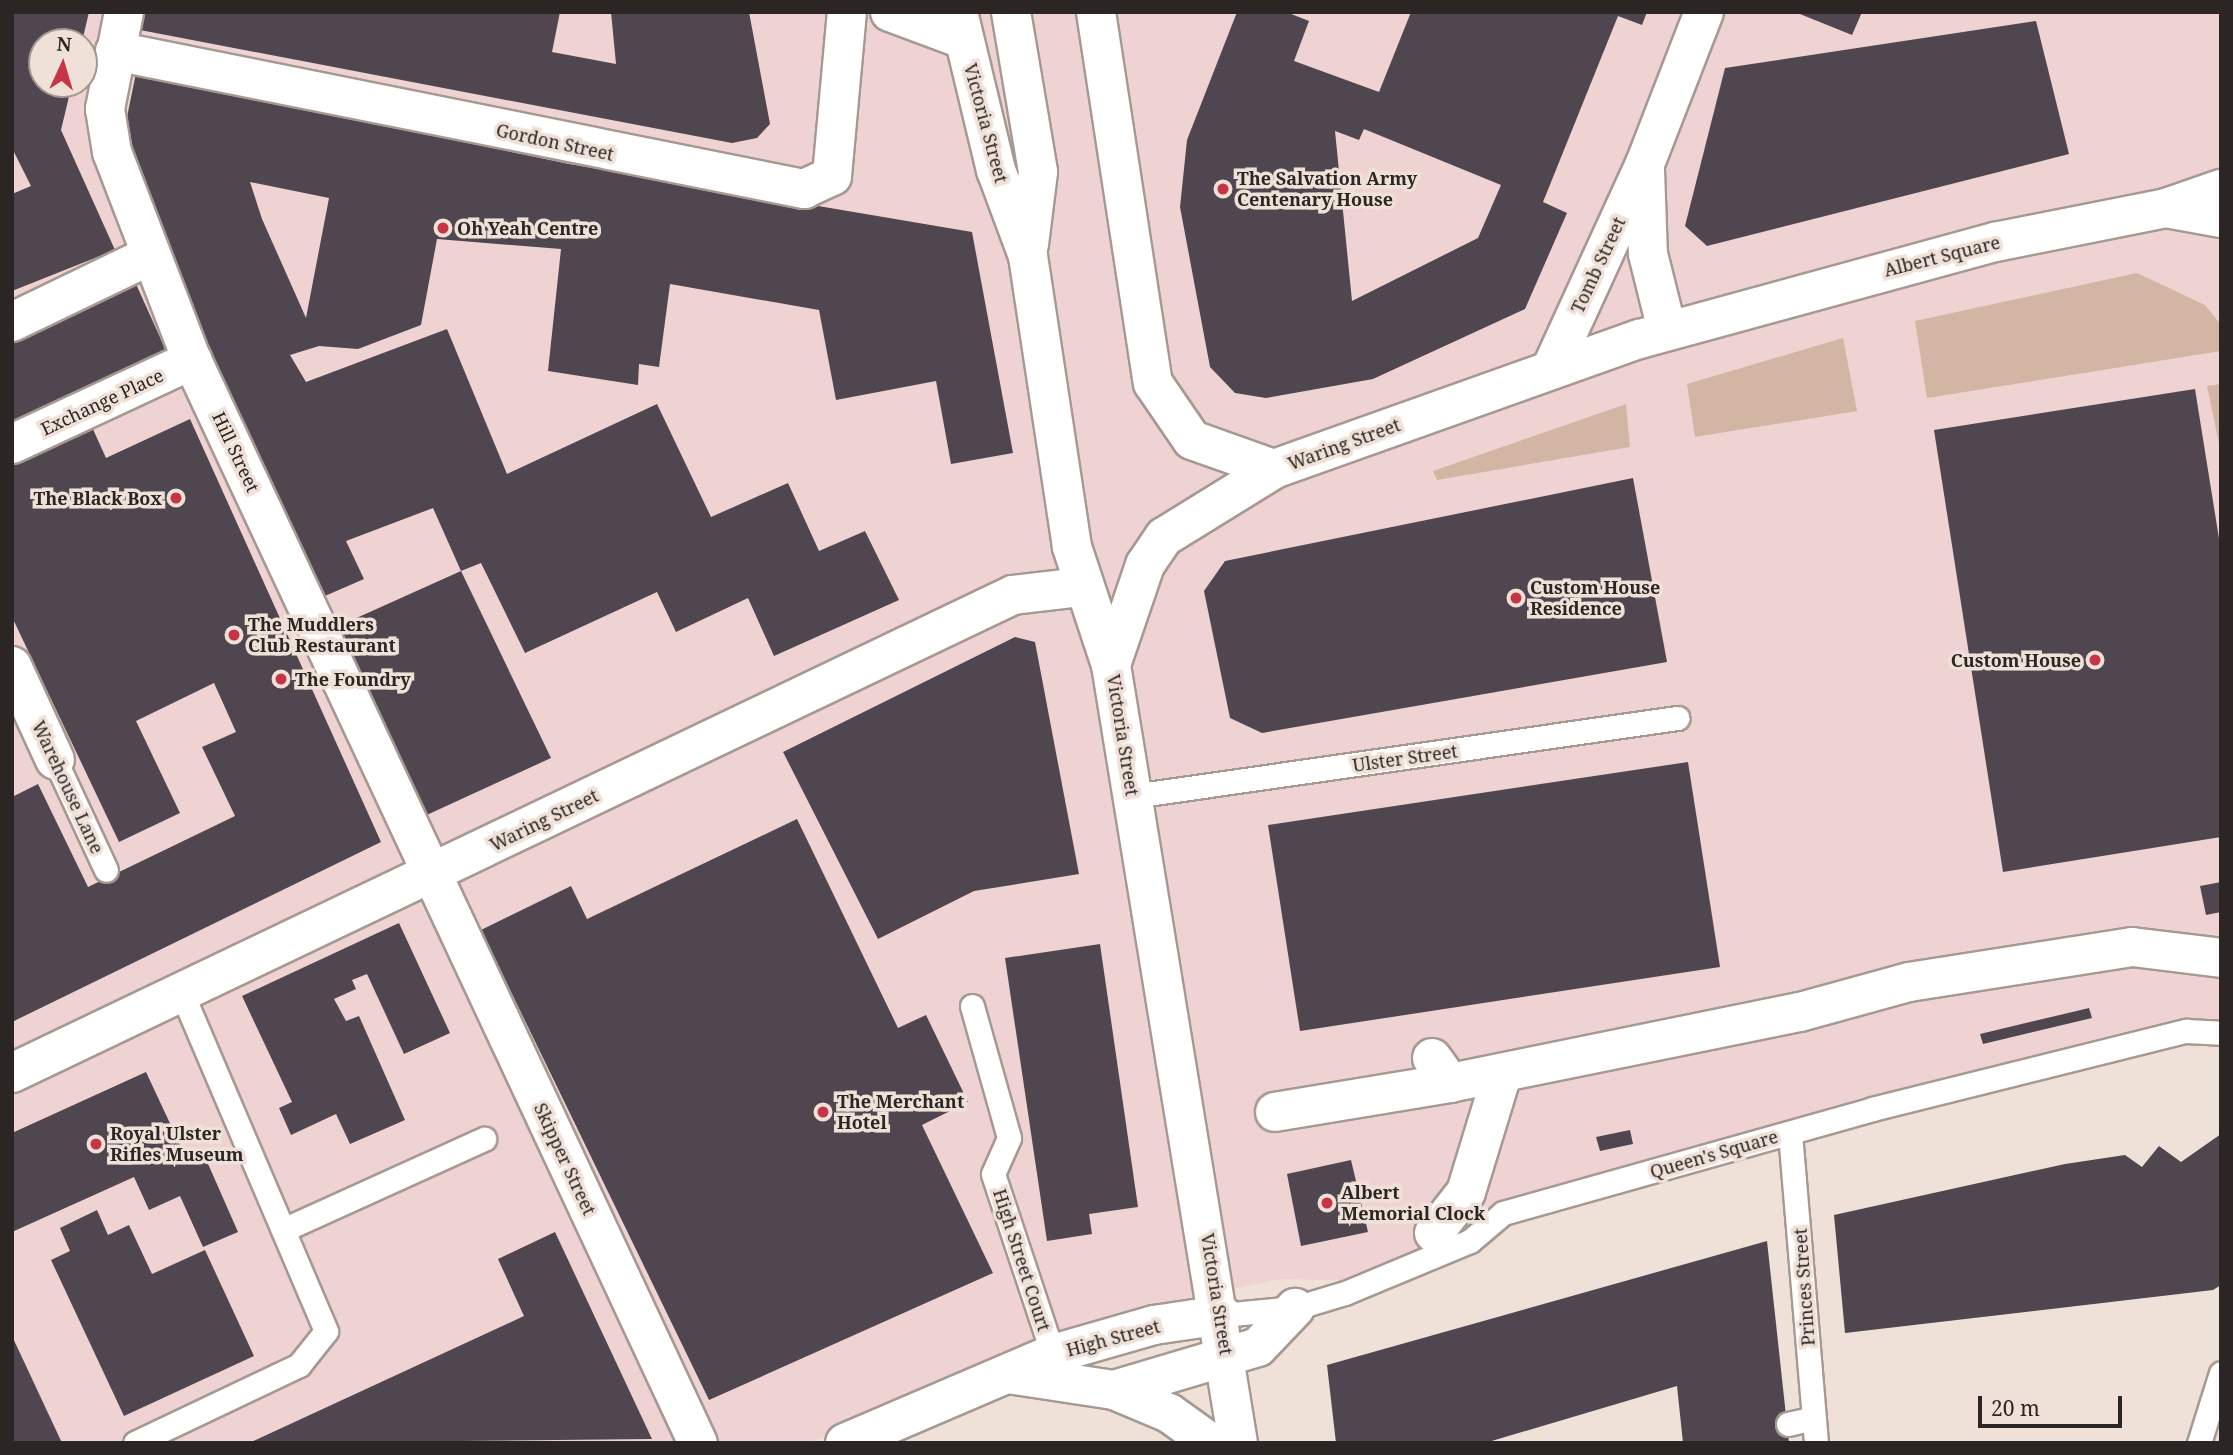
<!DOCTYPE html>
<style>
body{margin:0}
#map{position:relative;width:2233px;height:1455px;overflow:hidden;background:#efe1d8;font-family:"Noto Serif",serif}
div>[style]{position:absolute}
.commercial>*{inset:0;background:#eed3d2}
.green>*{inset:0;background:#d2b6a3}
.building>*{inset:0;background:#50464f}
.roads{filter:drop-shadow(2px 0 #a69991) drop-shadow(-2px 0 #a69991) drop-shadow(0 2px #a69991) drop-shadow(0 -2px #a69991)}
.lane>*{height:23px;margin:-11.5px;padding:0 11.5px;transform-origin:11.5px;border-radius:11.5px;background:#fff}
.street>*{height:38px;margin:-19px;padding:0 19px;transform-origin:19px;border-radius:19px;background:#fff}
.secondary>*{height:38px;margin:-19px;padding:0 19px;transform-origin:19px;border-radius:19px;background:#fff}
.primary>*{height:38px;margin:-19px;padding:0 19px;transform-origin:19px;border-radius:19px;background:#fff}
.dots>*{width:19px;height:19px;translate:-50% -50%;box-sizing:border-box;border:4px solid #efe1d8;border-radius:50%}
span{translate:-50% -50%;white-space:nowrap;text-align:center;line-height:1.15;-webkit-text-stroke:7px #efe1d8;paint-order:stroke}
.street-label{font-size:18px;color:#2b2623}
.poi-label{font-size:18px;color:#2b2623;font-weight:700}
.left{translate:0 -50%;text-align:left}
.right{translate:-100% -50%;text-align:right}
.frame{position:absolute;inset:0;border:14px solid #2b2623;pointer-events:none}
.north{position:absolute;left:28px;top:28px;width:70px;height:70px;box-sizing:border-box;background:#efe1d8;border:2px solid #a19690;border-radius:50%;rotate:4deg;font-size:19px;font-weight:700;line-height:28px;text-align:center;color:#2b2623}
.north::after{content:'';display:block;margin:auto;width:24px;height:32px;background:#c63545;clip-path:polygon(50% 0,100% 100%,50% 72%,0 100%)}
.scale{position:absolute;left:1978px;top:1396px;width:144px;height:32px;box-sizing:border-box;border:4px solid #2b2623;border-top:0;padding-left:9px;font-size:21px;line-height:24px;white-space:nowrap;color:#2b2623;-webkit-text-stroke:5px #efe1d8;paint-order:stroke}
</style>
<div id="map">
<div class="commercial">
<i style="clip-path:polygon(evenodd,12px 12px,2221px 12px,2221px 1033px,1503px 1213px,1373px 1281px,1281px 1279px,1178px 1300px,808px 1443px,12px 1443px,12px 12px,42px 42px,84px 42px,84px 84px,42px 84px,42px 42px)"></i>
</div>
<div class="green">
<i style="clip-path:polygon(2137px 273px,2205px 305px,2221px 325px,2221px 351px,1927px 398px,1915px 321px)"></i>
<i style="clip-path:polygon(1843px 338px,1857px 411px,1695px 437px,1687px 384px)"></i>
<i style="clip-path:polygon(2221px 384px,2221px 453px,2207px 386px)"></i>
<i style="clip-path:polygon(1626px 404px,1630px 447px,1437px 480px,1433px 471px)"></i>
</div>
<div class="building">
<i style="clip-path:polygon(12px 12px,89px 12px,82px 42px,42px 42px,42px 84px,72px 84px,61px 130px,115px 250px,12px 291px,12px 194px,31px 186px,12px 148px)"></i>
<i style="clip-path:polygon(143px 12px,560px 12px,552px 52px,616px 64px,611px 12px,749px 12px,770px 124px,757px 138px,732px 143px,140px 30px)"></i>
<i style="clip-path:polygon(evenodd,1237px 12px,1286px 12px,1309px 21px,1294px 61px,1379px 92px,1411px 12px,1647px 12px,1642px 25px,1618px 16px,1543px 202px,1567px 213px,1525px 309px,1373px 379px,1266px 398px,1235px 393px,1210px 367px,1180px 207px,1187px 140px,1237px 12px,1364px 129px,1501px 185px,1478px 238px,1352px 301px,1335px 131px,1359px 140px,1364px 129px)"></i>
<i style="clip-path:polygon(1795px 12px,1862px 12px,1852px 35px)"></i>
<i style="clip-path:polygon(2036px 21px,2069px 154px,1707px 246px,1685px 226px,1725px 68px)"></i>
<i style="clip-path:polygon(evenodd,136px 73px,569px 164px,972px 232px,1013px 453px,951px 464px,936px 381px,836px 400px,819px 310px,670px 284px,659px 367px,639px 364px,638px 385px,548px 371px,561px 249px,437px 239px,421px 325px,358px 349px,319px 346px,290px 355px,306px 382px,447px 329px,507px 474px,657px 404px,711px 517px,788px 483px,819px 551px,865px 531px,899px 600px,774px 656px,748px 598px,676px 632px,657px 592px,525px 653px,481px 563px,461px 571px,433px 508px,346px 541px,364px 579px,318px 599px,119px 156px,136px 73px,250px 182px,329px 198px,306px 318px,262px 219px,250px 182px)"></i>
<i style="clip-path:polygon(136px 284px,168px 355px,12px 429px,12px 341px)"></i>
<i style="clip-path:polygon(2195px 389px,2221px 551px,2221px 837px,2003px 872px,1934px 430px)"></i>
<i style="clip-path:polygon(87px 416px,106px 458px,190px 419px,381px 842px,12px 1022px,12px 797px,38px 784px,88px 887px,235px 816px,202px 747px,236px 732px,214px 683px,136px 721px,180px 813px,119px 842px,12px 617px,12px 452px)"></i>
<i style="clip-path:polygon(1633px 478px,1667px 662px,1262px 733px,1230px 718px,1204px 591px,1225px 561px)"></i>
<i style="clip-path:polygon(461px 571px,551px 758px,418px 819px,332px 629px)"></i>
<i style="clip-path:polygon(1015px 637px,1035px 642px,1079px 874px,974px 891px,878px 939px,783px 752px)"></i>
<i style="clip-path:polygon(1688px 762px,1720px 967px,1300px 1031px,1268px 825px)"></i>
<i style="clip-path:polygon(797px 819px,898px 1028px,926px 1015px,968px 1102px,922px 1125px,993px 1273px,709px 1400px,481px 930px,571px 886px,587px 919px)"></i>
<i style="clip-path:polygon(2221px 882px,2221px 912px,2206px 915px,2200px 886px)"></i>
<i style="clip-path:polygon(399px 923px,450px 1033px,404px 1054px,367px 974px,352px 980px,356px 989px,334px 999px,346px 1021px,359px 1016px,405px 1120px,350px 1144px,336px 1114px,291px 1135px,279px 1108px,292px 1102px,242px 996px)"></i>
<i style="clip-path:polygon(1100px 944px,1138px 1207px,1089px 1214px,1092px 1234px,1047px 1241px,1005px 958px)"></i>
<i style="clip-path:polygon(2089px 1008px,2092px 1018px,1983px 1044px,1980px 1034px)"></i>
<i style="clip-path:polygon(146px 1072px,189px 1164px,205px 1157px,238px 1232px,203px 1247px,180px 1196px,149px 1210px,134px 1177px,12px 1232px,12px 1133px)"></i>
<i style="clip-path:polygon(1630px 1130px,1633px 1144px,1600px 1151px,1596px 1137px)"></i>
<i style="clip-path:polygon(2221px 1134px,2221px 1285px,2213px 1290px,1845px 1333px,1834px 1215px,2065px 1164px,2125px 1155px,2142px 1167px,2159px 1146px,2181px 1162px)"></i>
<i style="clip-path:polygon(1351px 1160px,1368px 1232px,1301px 1246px,1287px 1174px)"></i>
<i style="clip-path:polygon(97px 1210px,108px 1235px,129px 1225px,152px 1274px,205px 1250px,254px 1356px,124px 1416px,51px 1260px,70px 1251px,60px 1228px)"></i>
<i style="clip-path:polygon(555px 1232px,652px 1439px,249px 1443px,524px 1316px,498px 1259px)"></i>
<i style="clip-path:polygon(1767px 1241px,1789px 1443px,1683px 1443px,1677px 1386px,1485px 1443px,1336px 1443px,1327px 1365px)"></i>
<i style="clip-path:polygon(12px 1336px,62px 1443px,12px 1443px)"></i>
</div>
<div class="roads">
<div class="lane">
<i style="left:55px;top:760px;width:121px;rotate:65.1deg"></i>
<i style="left:1133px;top:796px;width:550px;rotate:-8.16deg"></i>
<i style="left:972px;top:1006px;width:137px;rotate:74.3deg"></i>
<i style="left:1009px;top:1138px;width:39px;rotate:114deg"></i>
<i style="left:993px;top:1174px;width:190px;rotate:71.6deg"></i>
<i style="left:1790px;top:1133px;width:311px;rotate:85.2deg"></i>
<i style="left:283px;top:1230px;width:221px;rotate:-24.4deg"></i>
<i style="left:1222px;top:1315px;width:73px;rotate:-5.5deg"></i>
<i style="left:1295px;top:1308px;width:52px;rotate:-16.7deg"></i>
<i style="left:1345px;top:1293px;width:135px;rotate:-22.6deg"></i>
<i style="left:1470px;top:1241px;width:43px;rotate:-40.3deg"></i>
<i style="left:1503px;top:1213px;width:383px;rotate:-15.7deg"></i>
<i style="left:1872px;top:1109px;width:324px;rotate:-14deg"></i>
<i style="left:2186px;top:1031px;width:35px;rotate:3deg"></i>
<i style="left:1788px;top:1424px;width:26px;rotate:-13deg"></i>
<i style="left:135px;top:1443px;width:182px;rotate:-25.4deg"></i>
<i style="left:299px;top:1365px;width:43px;rotate:-51.5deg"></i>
<i style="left:326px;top:1331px;width:366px;rotate:-113.1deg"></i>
<i style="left:2199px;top:1443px;width:73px;rotate:-72.6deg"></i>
</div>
<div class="street">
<i style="left:124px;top:12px;width:99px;rotate:101.1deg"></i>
<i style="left:105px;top:109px;width:44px;rotate:80.8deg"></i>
<i style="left:112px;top:152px;width:223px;rotate:69deg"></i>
<i style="left:192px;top:360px;width:1195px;rotate:64.96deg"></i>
<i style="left:890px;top:12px;width:78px;rotate:20.3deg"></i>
<i style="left:115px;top:51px;width:703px;rotate:11.33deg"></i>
<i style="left:804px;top:189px;width:31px;rotate:-25deg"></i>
<i style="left:832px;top:176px;width:165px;rotate:-84.8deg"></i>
<i style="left:1645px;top:170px;width:84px;rotate:88deg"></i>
<i style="left:1648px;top:254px;width:78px;rotate:76deg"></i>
<i style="left:12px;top:322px;width:154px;rotate:-25.7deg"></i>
<i style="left:1552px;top:367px;width:223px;rotate:-65.4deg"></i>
<i style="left:1645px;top:164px;width:163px;rotate:-68.8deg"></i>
<i style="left:12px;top:444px;width:199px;rotate:-25deg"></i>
<i style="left:12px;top:666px;width:103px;rotate:65.4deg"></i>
<i style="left:1432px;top:1058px;width:31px;rotate:54deg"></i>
<i style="left:1450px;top:1083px;width:357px;rotate:-11.5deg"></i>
<i style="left:1800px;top:1012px;width:113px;rotate:-15.4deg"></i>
<i style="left:1909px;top:982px;width:226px;rotate:-8.9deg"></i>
<i style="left:2132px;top:947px;width:90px;rotate:7deg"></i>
<i style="left:12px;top:1073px;width:1109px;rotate:-25.53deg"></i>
<i style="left:1013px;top:595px;width:68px;rotate:-6.7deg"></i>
<i style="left:1275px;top:1112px;width:177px;rotate:-9.4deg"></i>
<i style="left:1434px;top:1233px;width:52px;rotate:-52deg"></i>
<i style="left:1466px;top:1192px;width:123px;rotate:-73deg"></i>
</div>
<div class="secondary">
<i style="left:2166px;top:208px;width:58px;rotate:-19.1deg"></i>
</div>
<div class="primary">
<i style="left:958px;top:12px;width:163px;rotate:76.5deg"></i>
<i style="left:996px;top:170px;width:92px;rotate:69.6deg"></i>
<i style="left:1028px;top:256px;width:294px;rotate:81.4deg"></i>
<i style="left:1072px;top:547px;width:124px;rotate:71.7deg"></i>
<i style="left:1111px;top:665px;width:788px;rotate:80.73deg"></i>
<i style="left:1011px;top:12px;width:162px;rotate:80.4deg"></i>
<i style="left:1038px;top:172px;width:73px;rotate:97.1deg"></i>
<i style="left:1096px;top:12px;width:375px;rotate:81.3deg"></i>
<i style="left:1153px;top:383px;width:69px;rotate:55.6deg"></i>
<i style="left:1192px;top:440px;width:87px;rotate:19.5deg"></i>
<i style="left:1111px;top:665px;width:106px;rotate:-71.2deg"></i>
<i style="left:1145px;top:565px;width:34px;rotate:-56deg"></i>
<i style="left:1164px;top:537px;width:129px;rotate:-31.7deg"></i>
<i style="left:1274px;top:469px;width:388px;rotate:-19.6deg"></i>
<i style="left:1640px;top:339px;width:368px;rotate:-15.3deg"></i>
<i style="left:1995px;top:242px;width:174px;rotate:-11.2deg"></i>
<i style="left:2166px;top:208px;width:56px;rotate:10.3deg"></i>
<i style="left:1008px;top:1374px;width:107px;rotate:8.6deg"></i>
<i style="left:1114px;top:1390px;width:60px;rotate:22.7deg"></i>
<i style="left:1169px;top:1413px;width:52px;rotate:35.5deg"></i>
<i style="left:1114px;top:1390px;width:150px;rotate:-16.6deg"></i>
<i style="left:1258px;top:1347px;width:54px;rotate:-46.5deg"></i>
<i style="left:845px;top:1443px;width:226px;rotate:-23.2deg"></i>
<i style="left:1053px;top:1354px;width:105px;rotate:-16deg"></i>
<i style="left:1154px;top:1325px;width:69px;rotate:-8.4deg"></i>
</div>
</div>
<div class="dots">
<i style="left:1223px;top:189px;background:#c63545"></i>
<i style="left:443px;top:228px;background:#c63545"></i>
<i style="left:176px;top:498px;background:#c63545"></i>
<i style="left:1516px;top:598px;background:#c63545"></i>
<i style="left:234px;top:635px;background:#c63545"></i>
<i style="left:2095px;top:660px;background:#c63545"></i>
<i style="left:281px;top:679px;background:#c63545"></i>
<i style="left:823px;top:1112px;background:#c63545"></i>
<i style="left:96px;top:1144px;background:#c63545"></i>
<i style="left:1327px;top:1203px;background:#c63545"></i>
</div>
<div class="street-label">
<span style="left:986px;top:123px;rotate:75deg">Victoria Street</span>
<span style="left:555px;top:142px;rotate:12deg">Gordon Street</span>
<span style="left:1942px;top:256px;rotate:-14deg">Albert Square</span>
<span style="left:1598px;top:265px;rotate:-65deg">Tomb Street</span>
<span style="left:102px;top:402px;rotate:-25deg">Exchange Place</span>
<span style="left:1344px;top:444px;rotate:-20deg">Waring Street</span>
<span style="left:236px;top:452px;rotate:65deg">Hill Street</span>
<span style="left:1123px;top:735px;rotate:81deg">Victoria Street</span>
<span style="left:1405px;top:758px;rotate:-8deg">Ulster Street</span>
<span style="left:68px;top:787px;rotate:65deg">Warehouse Lane</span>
<span style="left:544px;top:820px;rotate:-26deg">Waring Street</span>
<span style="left:1714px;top:1154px;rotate:-16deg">Queen's Square</span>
<span style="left:565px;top:1159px;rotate:65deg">Skipper Street</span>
<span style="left:1022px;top:1260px;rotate:72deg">High Street Court</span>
<span style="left:1804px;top:1287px;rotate:-94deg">Princes Street</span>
<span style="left:1217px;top:1294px;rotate:81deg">Victoria Street</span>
<span style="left:1113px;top:1338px;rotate:-15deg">High Street</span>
</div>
<div class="poi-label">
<span class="left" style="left:1237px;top:189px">The Salvation Army<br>Centenary House</span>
<span class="left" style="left:457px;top:228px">Oh Yeah Centre</span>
<span class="right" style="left:162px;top:498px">The Black Box</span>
<span class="left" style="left:1530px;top:598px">Custom House<br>Residence</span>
<span class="left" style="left:248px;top:635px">The Muddlers<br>Club Restaurant</span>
<span class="right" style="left:2081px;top:660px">Custom House</span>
<span class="left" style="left:295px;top:679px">The Foundry</span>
<span class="left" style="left:837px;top:1112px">The Merchant<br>Hotel</span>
<span class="left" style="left:110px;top:1144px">Royal Ulster<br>Rifles Museum</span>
<span class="left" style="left:1341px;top:1203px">Albert<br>Memorial Clock</span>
</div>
<div class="frame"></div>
<div class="north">N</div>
<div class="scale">20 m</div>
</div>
